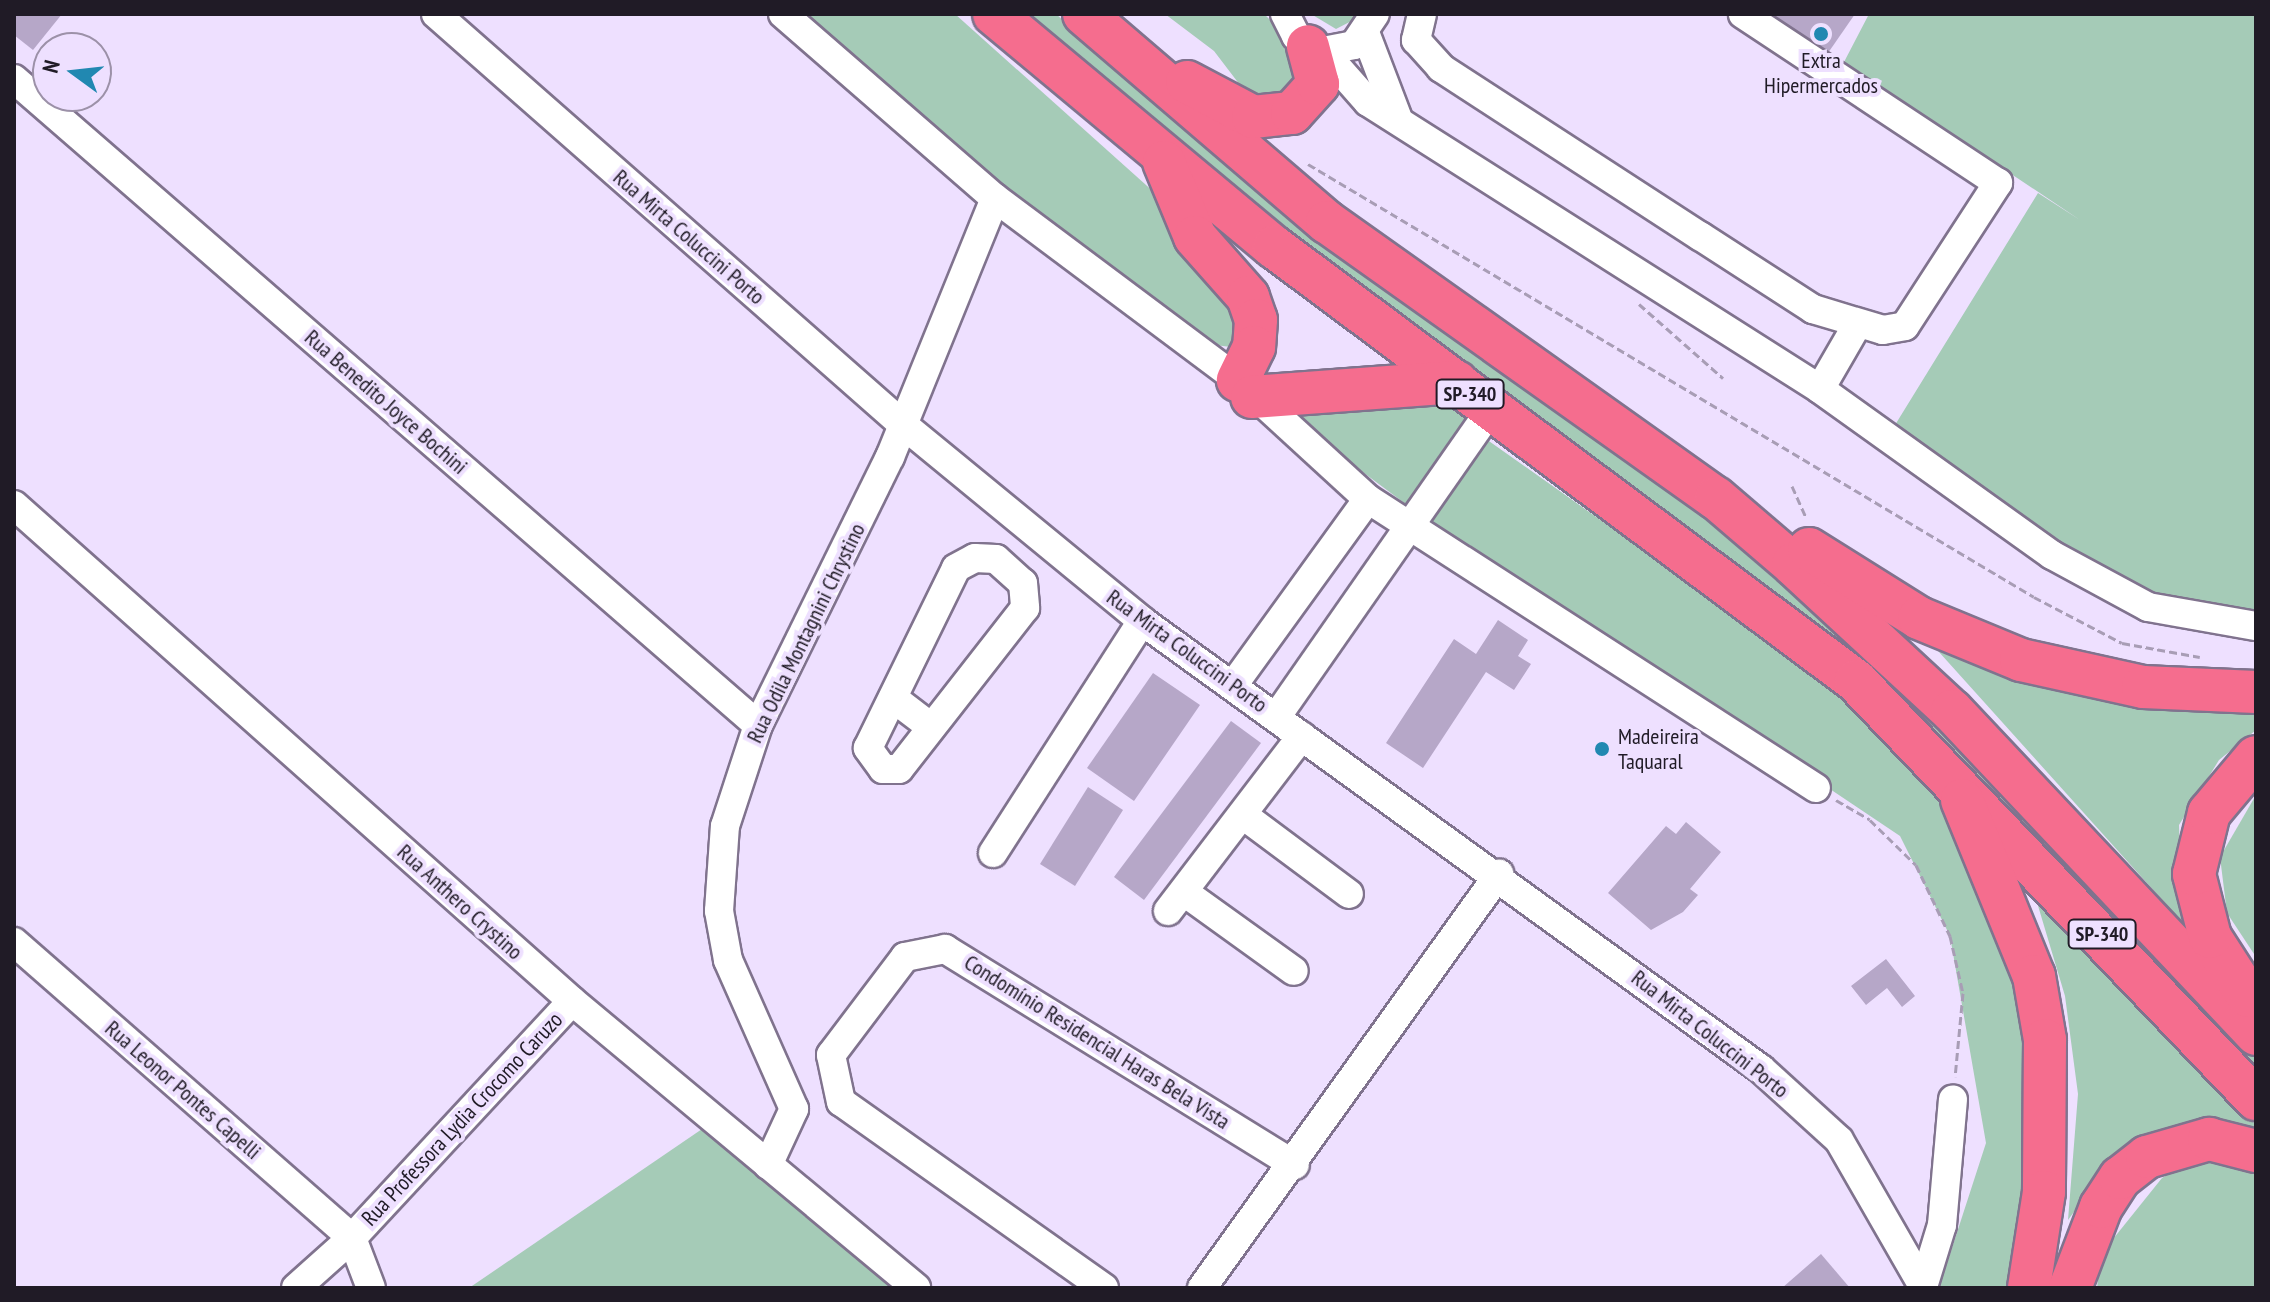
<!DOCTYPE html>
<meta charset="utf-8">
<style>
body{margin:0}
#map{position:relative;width:2270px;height:1302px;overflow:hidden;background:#eee0ff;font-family:"PT Sans Narrow",sans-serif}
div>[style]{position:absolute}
.green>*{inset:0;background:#a5cbb7}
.building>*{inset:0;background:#b6a7c8}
.path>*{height:3px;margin-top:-1.5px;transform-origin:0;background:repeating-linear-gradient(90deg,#a89db5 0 8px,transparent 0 12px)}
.roads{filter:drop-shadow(2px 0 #80738e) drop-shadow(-2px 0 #80738e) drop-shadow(0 2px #80738e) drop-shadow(0 -2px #80738e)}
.minor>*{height:28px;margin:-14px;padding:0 14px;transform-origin:14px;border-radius:14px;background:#fff}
.highway>*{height:42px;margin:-21px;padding:0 21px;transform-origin:21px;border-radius:21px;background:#f56d8e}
.dots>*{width:22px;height:22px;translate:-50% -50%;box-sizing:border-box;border:4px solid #eee0ff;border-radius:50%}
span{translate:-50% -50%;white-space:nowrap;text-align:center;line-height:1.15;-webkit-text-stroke:8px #eee0ff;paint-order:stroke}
.shield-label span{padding:2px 6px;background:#eee0ff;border:2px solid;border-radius:6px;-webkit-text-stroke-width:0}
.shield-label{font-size:20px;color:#201b26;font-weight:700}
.poi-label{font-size:22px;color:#201b26}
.left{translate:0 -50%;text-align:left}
.street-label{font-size:22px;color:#201b26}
.frame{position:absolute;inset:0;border:16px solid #201b26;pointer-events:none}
.north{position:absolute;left:32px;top:32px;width:80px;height:80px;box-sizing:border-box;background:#eee0ff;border:2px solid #9c91a8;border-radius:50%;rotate:285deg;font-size:22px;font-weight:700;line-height:32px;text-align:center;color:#201b26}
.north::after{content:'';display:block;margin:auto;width:28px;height:36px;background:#2188b1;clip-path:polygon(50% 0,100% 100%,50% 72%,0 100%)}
</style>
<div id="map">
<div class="green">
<i style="clip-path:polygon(804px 14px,955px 14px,1165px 202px,1231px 306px,1240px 330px,1231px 347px,1207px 344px,992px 183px)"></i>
<i style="clip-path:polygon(1018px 14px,1056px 14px,1116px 68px,1784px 567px,2256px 1050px,2256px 1081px,1903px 699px,1303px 248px)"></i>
<i style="clip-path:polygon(1165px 14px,1264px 14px,1308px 57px,1307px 90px,1256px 106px,1214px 51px)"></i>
<i style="clip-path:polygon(1311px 14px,1365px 14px,1336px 29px)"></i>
<i style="clip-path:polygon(1869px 14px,2256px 14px,2256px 612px,2122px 595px,1887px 438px,2038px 193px,2080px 220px,1844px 62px)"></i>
<i style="clip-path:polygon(1444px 393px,1479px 414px,1411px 508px,1282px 412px)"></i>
<i style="clip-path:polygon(1486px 439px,1834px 685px,1945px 792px,2040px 1035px,2016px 1288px,1939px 1288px,1986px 1143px,1950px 936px,1900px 836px,1429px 520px)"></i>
<i style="clip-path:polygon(1921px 632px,2256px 704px,2256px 730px,2219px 760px,2179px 825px,2182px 922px)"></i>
<i style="clip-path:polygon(2256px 795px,2256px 957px,2227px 913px,2220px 857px)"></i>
<i style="clip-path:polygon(2036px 899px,2256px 1125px,2256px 1133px,2116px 1155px,2068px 1220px,2078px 1094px,2065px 996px)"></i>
<i style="clip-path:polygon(705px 1127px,905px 1288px,469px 1288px)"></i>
<i style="clip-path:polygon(2231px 1161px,2256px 1173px,2256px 1288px,2097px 1288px,2101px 1254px,2162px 1178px,2185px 1164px)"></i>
</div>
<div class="building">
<i style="clip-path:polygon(14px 14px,62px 14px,33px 50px,14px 35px)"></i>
<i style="clip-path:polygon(1772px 14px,1855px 14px,1828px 53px)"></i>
<i style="clip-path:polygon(1498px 620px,1528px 640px,1518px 656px,1531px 664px,1514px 690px,1486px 672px,1423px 768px,1386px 743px,1454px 639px,1476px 654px)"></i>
<i style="clip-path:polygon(1153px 673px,1200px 705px,1134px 801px,1087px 768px)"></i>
<i style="clip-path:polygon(1231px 721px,1261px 743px,1144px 900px,1114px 877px)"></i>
<i style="clip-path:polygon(1088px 787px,1123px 810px,1075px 886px,1040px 864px)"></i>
<i style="clip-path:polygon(1686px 822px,1721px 852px,1690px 889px,1698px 895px,1683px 912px,1651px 930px,1608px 893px,1666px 826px,1676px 834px)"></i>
<i style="clip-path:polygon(1886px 959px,1915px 996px,1902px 1007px,1887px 988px,1866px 1005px,1851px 986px)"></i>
<i style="clip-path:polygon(1821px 1254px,1850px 1288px,1782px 1288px)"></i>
</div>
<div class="path">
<i style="left:1308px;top:164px;width:845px;rotate:30.81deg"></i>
<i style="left:2034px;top:597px;width:99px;rotate:27.6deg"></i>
<i style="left:2122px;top:643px;width:79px;rotate:10.2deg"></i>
<i style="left:1639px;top:304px;width:112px;rotate:41.4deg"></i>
<i style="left:1792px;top:486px;width:35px;rotate:66deg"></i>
<i style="left:1836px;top:800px;width:39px;rotate:30deg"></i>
<i style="left:1870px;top:820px;width:64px;rotate:44.4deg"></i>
<i style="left:1916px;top:865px;width:79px;rotate:64.4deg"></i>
<i style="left:1950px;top:936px;width:58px;rotate:77.2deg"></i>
<i style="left:1963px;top:993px;width:84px;rotate:95.4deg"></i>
</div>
<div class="roads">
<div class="minor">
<i style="left:436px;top:14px;width:618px;rotate:41.33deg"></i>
<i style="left:900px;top:422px;width:313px;rotate:39.4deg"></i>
<i style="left:1142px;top:621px;width:764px;rotate:35.9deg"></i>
<i style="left:1761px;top:1069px;width:105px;rotate:42.3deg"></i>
<i style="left:1839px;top:1140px;width:171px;rotate:60.1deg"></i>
<i style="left:783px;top:14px;width:281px;rotate:41deg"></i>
<i style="left:995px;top:198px;width:304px;rotate:36.8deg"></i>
<i style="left:1238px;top:380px;width:176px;rotate:42.5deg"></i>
<i style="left:1368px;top:499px;width:533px;rotate:32.83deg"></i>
<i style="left:1285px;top:14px;width:25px;rotate:63deg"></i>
<i style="left:1296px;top:36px;width:31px;rotate:29deg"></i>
<i style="left:1323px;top:51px;width:32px;rotate:-11deg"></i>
<i style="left:1354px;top:45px;width:37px;rotate:-56deg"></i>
<i style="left:1422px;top:14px;width:27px;rotate:103deg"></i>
<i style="left:1416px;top:40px;width:38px;rotate:48deg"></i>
<i style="left:1441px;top:68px;width:309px;rotate:33deg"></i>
<i style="left:1700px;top:236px;width:135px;rotate:32.9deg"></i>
<i style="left:1813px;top:309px;width:73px;rotate:16.7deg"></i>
<i style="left:1883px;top:330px;width:22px;rotate:-10deg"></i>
<i style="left:1905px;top:326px;width:171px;rotate:-57deg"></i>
<i style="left:1998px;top:183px;width:306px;rotate:-146.5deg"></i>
<i style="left:1366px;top:35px;width:87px;rotate:69.1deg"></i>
<i style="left:1323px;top:51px;width:68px;rotate:48.6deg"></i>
<i style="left:1368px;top:102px;width:535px;rotate:32.41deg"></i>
<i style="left:1820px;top:389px;width:285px;rotate:35.6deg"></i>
<i style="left:2052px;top:555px;width:109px;rotate:28.4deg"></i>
<i style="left:2148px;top:607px;width:110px;rotate:10deg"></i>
<i style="left:14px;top:79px;width:985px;rotate:40.97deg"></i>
<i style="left:1820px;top:389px;width:74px;rotate:-60deg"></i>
<i style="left:14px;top:505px;width:747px;rotate:41.63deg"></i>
<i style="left:572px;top:1001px;width:448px;rotate:39.8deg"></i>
<i style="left:975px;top:558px;width:21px;rotate:3deg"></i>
<i style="left:996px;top:559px;width:36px;rotate:42deg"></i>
<i style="left:1023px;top:583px;width:25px;rotate:85deg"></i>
<i style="left:1025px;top:608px;width:204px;rotate:128deg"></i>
<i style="left:899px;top:769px;width:16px;rotate:180deg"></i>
<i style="left:883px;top:769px;width:26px;rotate:-126deg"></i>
<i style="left:868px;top:748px;width:200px;rotate:-63.9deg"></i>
<i style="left:956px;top:568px;width:21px;rotate:-28deg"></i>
<i style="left:1234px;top:684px;width:228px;rotate:-54.1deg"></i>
<i style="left:893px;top:698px;width:48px;rotate:37.3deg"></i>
<i style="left:1277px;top:716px;width:372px;rotate:-55.1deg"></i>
<i style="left:1243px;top:815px;width:132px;rotate:36.7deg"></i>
<i style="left:993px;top:853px;width:276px;rotate:-57.3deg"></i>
<i style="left:1184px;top:892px;width:135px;rotate:35.7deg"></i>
<i style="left:1168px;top:911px;width:220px;rotate:-52.6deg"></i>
<i style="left:14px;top:942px;width:449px;rotate:41.2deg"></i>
<i style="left:352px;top:1238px;width:53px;rotate:69.2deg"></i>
<i style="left:768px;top:1165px;width:62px;rotate:-65.1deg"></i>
<i style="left:794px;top:1109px;width:163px;rotate:-113.9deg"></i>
<i style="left:728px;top:960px;width:50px;rotate:-100.4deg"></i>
<i style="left:719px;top:911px;width:85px;rotate:-86deg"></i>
<i style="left:725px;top:826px;width:106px;rotate:-71.9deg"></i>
<i style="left:758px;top:725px;width:299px;rotate:-63.8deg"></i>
<i style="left:890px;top:457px;width:279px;rotate:-67.9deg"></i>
<i style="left:1923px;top:1287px;width:65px;rotate:-73deg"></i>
<i style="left:1942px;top:1225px;width:126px;rotate:-85deg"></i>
<i style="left:296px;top:1288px;width:75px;rotate:-41.8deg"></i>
<i style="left:352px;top:1238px;width:323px;rotate:-47.1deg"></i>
<i style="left:1104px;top:1288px;width:322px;rotate:-144.7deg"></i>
<i style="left:841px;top:1102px;width:48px;rotate:-102deg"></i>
<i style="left:831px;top:1055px;width:123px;rotate:-52.9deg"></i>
<i style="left:905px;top:957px;width:41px;rotate:-11.3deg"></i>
<i style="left:945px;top:949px;width:411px;rotate:31.7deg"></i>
<i style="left:1202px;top:1288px;width:510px;rotate:-54.34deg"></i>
</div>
<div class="highway">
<i style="left:994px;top:14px;width:364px;rotate:39.8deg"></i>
<i style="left:1274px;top:247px;width:726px;rotate:36.71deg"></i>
<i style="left:1856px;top:681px;width:579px;rotate:46.26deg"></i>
<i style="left:1084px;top:14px;width:320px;rotate:40.6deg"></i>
<i style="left:1327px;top:222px;width:477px;rotate:35.4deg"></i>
<i style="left:1716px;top:498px;width:101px;rotate:40.6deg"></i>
<i style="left:1793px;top:564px;width:217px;rotate:42.8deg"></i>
<i style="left:1952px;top:711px;width:444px;rotate:46.7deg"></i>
<i style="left:1187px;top:82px;width:75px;rotate:27.9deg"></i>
<i style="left:1253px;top:117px;width:39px;rotate:-6deg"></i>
<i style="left:1292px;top:113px;width:39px;rotate:-48deg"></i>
<i style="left:1318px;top:84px;width:39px;rotate:-105deg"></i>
<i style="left:1164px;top:162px;width:81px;rotate:67.5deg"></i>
<i style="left:1195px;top:237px;width:80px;rotate:48.5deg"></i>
<i style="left:1248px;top:297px;width:24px;rotate:71deg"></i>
<i style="left:1256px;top:320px;width:27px;rotate:94deg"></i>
<i style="left:1254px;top:347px;width:37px;rotate:116deg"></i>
<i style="left:1252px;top:397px;width:205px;rotate:-4.2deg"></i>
<i style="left:1809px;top:549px;width:130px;rotate:32.1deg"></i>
<i style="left:1919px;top:618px;width:110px;rotate:22.4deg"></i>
<i style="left:2021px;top:660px;width:125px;rotate:12.5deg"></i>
<i style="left:2143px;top:687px;width:113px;rotate:2.5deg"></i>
<i style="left:1962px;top:800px;width:190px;rotate:67.8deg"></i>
<i style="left:2034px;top:976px;width:65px;rotate:80.2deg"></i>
<i style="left:2045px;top:1040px;width:152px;rotate:90.4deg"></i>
<i style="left:2044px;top:1192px;width:97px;rotate:98.9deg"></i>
<i style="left:2248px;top:996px;width:70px;rotate:-122.8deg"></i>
<i style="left:2210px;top:937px;width:65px;rotate:-104.3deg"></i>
<i style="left:2194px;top:874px;width:63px;rotate:-76.2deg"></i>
<i style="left:2209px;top:813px;width:73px;rotate:-50deg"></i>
<i style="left:2070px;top:1288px;width:87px;rotate:-69.1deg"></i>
<i style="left:2101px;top:1207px;width:35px;rotate:-57deg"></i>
<i style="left:2120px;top:1178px;width:34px;rotate:-38deg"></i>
<i style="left:2147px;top:1157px;width:65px;rotate:-16.2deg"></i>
<i style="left:2209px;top:1139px;width:49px;rotate:14.3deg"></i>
</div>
</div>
<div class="dots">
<i style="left:1821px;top:34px;background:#2188b1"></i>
<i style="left:1602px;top:749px;background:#2188b1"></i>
</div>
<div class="shield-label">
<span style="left:1470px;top:394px">SP-340</span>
<span style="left:2102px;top:934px">SP-340</span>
</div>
<div class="poi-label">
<span style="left:1821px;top:73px">Extra<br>Hipermercados</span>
<span class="left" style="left:1618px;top:749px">Madeireira<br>Taquaral</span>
</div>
<div class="street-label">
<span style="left:689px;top:237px;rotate:41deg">Rua Mirta Coluccini Porto</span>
<span style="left:386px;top:402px;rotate:41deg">Rua Benedito Joyce Bochini</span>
<span style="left:806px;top:633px;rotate:-64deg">Rua Odila Montagnini Chrystino</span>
<span style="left:1187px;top:651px;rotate:36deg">Rua Mirta Coluccini Porto</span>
<span style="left:460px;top:902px;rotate:42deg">Rua Anthero Crystino</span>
<span style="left:1710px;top:1034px;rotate:38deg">Rua Mirta Coluccini Porto</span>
<span style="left:1097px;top:1042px;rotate:32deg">Condomínio Residencial Haras Bela Vista</span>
<span style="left:183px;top:1090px;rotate:41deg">Rua Leonor Pontes Capelli</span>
<span style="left:462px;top:1119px;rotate:-47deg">Rua Professora Lydia Crocomo Caruzo</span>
</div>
<div class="frame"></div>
<div class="north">N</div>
</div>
